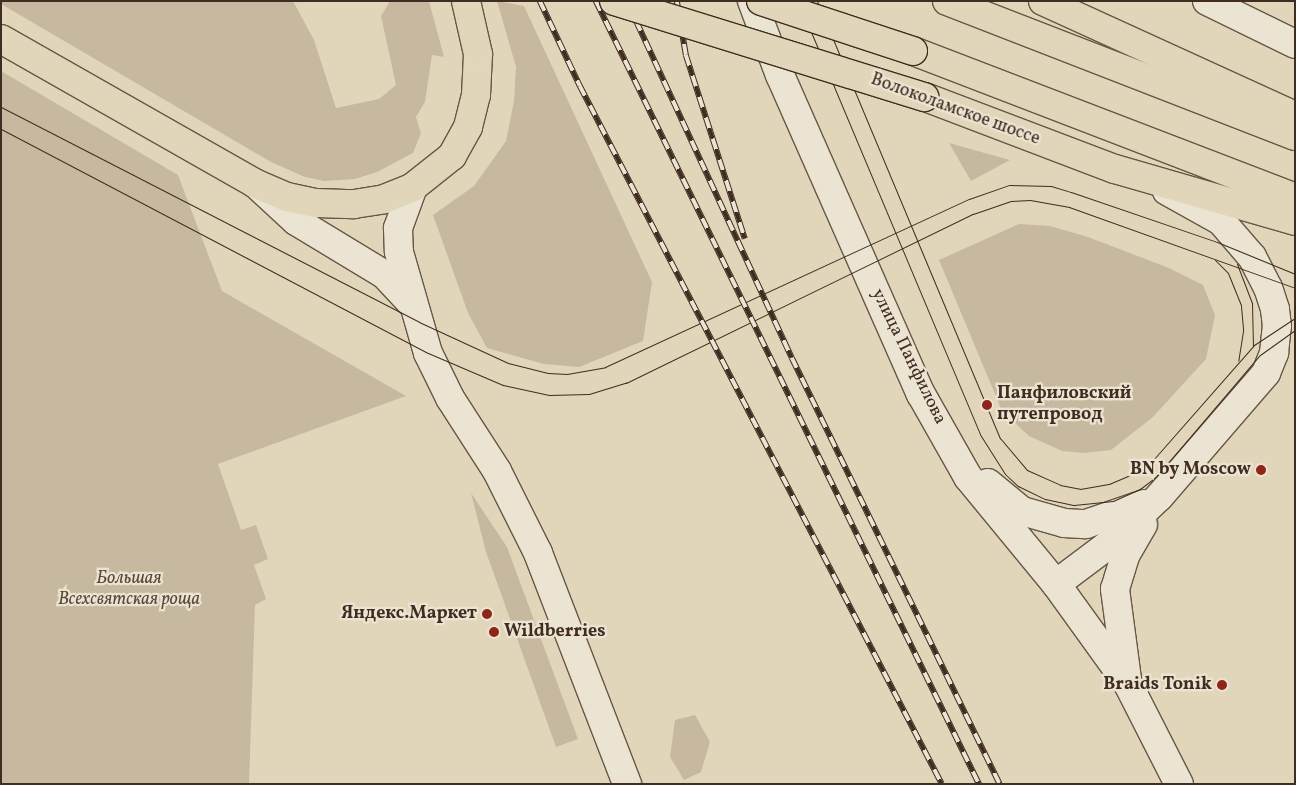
<!DOCTYPE html>
<meta charset="utf-8">
<style>
body{margin:0}
#map{position:relative;width:1296px;height:785px;overflow:hidden;background:#e2d6ba;font-family:Vollkorn,serif}
div>[style]{position:absolute}
.green>*{inset:0;background:#c6b9a0}
.roads{filter:drop-shadow(1px 0 #685646) drop-shadow(-1px 0 #685646) drop-shadow(0 1px #685646) drop-shadow(0 -1px #685646)}
.minor>*{height:28px;margin:-14px;padding:0 14px;transform-origin:14px;border-radius:14px;background:#ece4d2}
.major>*{height:28px;margin:-14px;padding:0 14px;transform-origin:14px;border-radius:14px;background:#e2d6ba}
.tram>*{height:1px;margin:-0.5px;padding:0 0.5px;transform-origin:0.5px;border-radius:0.5px;background:#402c20}
.rail>*{height:5.5px;margin-top:-2.75px;transform-origin:0;background:repeating-linear-gradient(90deg,#ece4d2 0 11px,#402c20 0 22px);box-sizing:border-box;border-block:1px solid #402c20}
.bridges{filter:drop-shadow(1px 0 #402c20) drop-shadow(-1px 0 #402c20) drop-shadow(0 1px #402c20) drop-shadow(0 -1px #402c20)}
.major-bridge>*{height:28px;margin:-14px;padding:0 14px;transform-origin:14px;border-radius:14px;background:#e2d6ba}
.dots>*{width:14px;height:14px;translate:-50% -50%;box-sizing:border-box;border:2px solid #ece4d2;border-radius:50%}
span{translate:-50% -50%;white-space:nowrap;text-align:center;line-height:1.15;-webkit-text-stroke:4.5px #ece4d2;paint-order:stroke}
.street-label{font-size:18px;color:#402c20}
.poi-label{font-size:18px;color:#402c20;font-weight:700}
.left{translate:0 -50%;text-align:left}
.right{translate:-100% -50%;text-align:right}
.park-label{font-size:18px;color:#5b483a;font-style:italic}
.frame{position:absolute;inset:0;border:2px solid #402c20;pointer-events:none}
</style>
<div id="map">
<div class="green">
<i style="clip-path:polygon(1px 1px,293px 1px,314px 40px,336px 108px,379px 99px,396px 85px,381px 16px,390px 1px,429px 1px,444px 57px,432px 55px,425px 102px,416px 117px,421px 133px,413px 153px,377px 172px,355px 179px,324px 181px,305px 177px,271px 162px,1px 4px)"></i>
<i style="clip-path:polygon(497px 1px,524px 6px,652px 282px,643px 341px,579px 367px,544px 364px,487px 348px,468px 313px,433px 215px,474px 186px,506px 141px,514px 101px,516px 67px)"></i>
<i style="clip-path:polygon(1px 71px,178px 175px,222px 291px,406px 396px,218px 464px,241px 530px,256px 525px,268px 559px,254px 565px,266px 599px,255px 605px,249px 784px,1px 784px)"></i>
<i style="clip-path:polygon(949px 143px,1010px 160px,971px 181px)"></i>
<i style="clip-path:polygon(1019px 224px,1050px 226px,1088px 237px,1169px 268px,1203px 285px,1215px 315px,1206px 359px,1153px 417px,1111px 450px,1084px 453px,1062px 451px,1029px 436px,1002px 411px,939px 260px)"></i>
<i style="clip-path:polygon(471px 493px,507px 547px,578px 739px,556px 747px,486px 552px)"></i>
<i style="clip-path:polygon(695px 715px,710px 742px,701px 772px,684px 780px,670px 757px,675px 720px)"></i>
</div>
<div class="roads">
<div class="minor">
<i style="left:752px;top:1px;width:79px;rotate:69.3deg"></i>
<i style="left:780px;top:75px;width:349px;rotate:66.2deg"></i>
<i style="left:921px;top:394px;width:95px;rotate:60.5deg"></i>
<i style="left:968px;top:477px;width:139px;rotate:50.6deg"></i>
<i style="left:1056px;top:584px;width:123px;rotate:54.2deg"></i>
<i style="left:1128px;top:684px;width:112px;rotate:63deg"></i>
<i style="left:1207px;top:1px;width:98px;rotate:26deg"></i>
<i style="left:257px;top:185px;width:53px;rotate:42.7deg"></i>
<i style="left:296px;top:221px;width:104px;rotate:31.2deg"></i>
<i style="left:385px;top:275px;width:37px;rotate:47deg"></i>
<i style="left:413px;top:187px;width:44px;rotate:110.1deg"></i>
<i style="left:398px;top:228px;width:24px;rotate:88deg"></i>
<i style="left:399px;top:252px;width:105px;rotate:74deg"></i>
<i style="left:428px;top:353px;width:50px;rotate:63.9deg"></i>
<i style="left:450px;top:398px;width:87px;rotate:57.2deg"></i>
<i style="left:497px;top:471px;width:92px;rotate:63.4deg"></i>
<i style="left:538px;top:553px;width:248px;rotate:68.9deg"></i>
<i style="left:988px;top:483px;width:44px;rotate:39.5deg"></i>
<i style="left:1022px;top:511px;width:44px;rotate:15.9deg"></i>
<i style="left:1064px;top:523px;width:22px;rotate:3deg"></i>
<i style="left:1086px;top:524px;width:61px;rotate:-19deg"></i>
<i style="left:1056px;top:584px;width:70px;rotate:-36.9deg"></i>
<i style="left:1112px;top:542px;width:65px;rotate:-43.8deg"></i>
<i style="left:1159px;top:497px;width:164px;rotate:-49.2deg"></i>
<i style="left:1266px;top:373px;width:22px;rotate:-68deg"></i>
<i style="left:1274px;top:353px;width:27px;rotate:-84deg"></i>
<i style="left:1277px;top:326px;width:17px;rotate:-97deg"></i>
<i style="left:1275px;top:309px;width:22px;rotate:-108deg"></i>
<i style="left:1268px;top:288px;width:35px;rotate:-117deg"></i>
<i style="left:1252px;top:257px;width:48px;rotate:-130.7deg"></i>
<i style="left:1221px;top:221px;width:62px;rotate:-150.9deg"></i>
<i style="left:1127px;top:679px;width:91px;rotate:-97.6deg"></i>
<i style="left:1115px;top:589px;width:37px;rotate:-73deg"></i>
<i style="left:1126px;top:554px;width:34px;rotate:-60deg"></i>
</div>
<div class="major">
<i style="left:947px;top:1px;width:373px;rotate:21.2deg"></i>
<i style="left:1043px;top:1px;width:277px;rotate:24.5deg"></i>
<i style="left:1px;top:39px;width:291px;rotate:29.6deg"></i>
<i style="left:254px;top:183px;width:36px;rotate:23deg"></i>
<i style="left:287px;top:197px;width:30px;rotate:12deg"></i>
<i style="left:316px;top:203px;width:38px;rotate:2deg"></i>
<i style="left:354px;top:204px;width:30px;rotate:-9deg"></i>
<i style="left:384px;top:199px;width:31px;rotate:-22deg"></i>
<i style="left:413px;top:187px;width:50px;rotate:-38.5deg"></i>
<i style="left:452px;top:156px;width:33px;rotate:-61deg"></i>
<i style="left:468px;top:127px;width:33px;rotate:-76deg"></i>
<i style="left:476px;top:95px;width:41px;rotate:-87.2deg"></i>
<i style="left:478px;top:54px;width:54px;rotate:-102.8deg"></i>
<i style="left:913px;top:51px;width:409px;rotate:21deg"></i>
<i style="left:925px;top:97px;width:203px;rotate:20.8deg"></i>
<i style="left:1115px;top:169px;width:187px;rotate:16.1deg"></i>
</div>
</div>
<div class="tram">
<i style="left:798px;top:1px;width:472px;rotate:67.2deg"></i>
<i style="left:981px;top:436px;width:45px;rotate:57.7deg"></i>
<i style="left:1005px;top:474px;width:18px;rotate:43deg"></i>
<i style="left:1018px;top:486px;width:30px;rotate:26deg"></i>
<i style="left:1045px;top:499px;width:30px;rotate:12deg"></i>
<i style="left:1074px;top:505px;width:39px;rotate:-6deg"></i>
<i style="left:1113px;top:501px;width:30px;rotate:-24deg"></i>
<i style="left:1140px;top:489px;width:20px;rotate:-37deg"></i>
<i style="left:1156px;top:477px;width:160px;rotate:-49.6deg"></i>
<i style="left:1260px;top:355px;width:43px;rotate:-35.5deg"></i>
<i style="left:817px;top:1px;width:474px;rotate:67.3deg"></i>
<i style="left:1000px;top:438px;width:42px;rotate:49.8deg"></i>
<i style="left:1027px;top:470px;width:36px;rotate:24deg"></i>
<i style="left:1060px;top:485px;width:20px;rotate:11deg"></i>
<i style="left:1080px;top:489px;width:29px;rotate:-10deg"></i>
<i style="left:1109px;top:484px;width:30px;rotate:-23deg"></i>
<i style="left:1137px;top:472px;width:20px;rotate:-37deg"></i>
<i style="left:1153px;top:460px;width:153px;rotate:-48.7deg"></i>
<i style="left:1254px;top:345px;width:49px;rotate:-33.4deg"></i>
<i style="left:1px;top:107px;width:470px;rotate:27.2deg"></i>
<i style="left:419px;top:322px;width:98px;rotate:24.7deg"></i>
<i style="left:508px;top:363px;width:41px;rotate:14deg"></i>
<i style="left:548px;top:373px;width:19px;rotate:3deg"></i>
<i style="left:567px;top:374px;width:39px;rotate:-10deg"></i>
<i style="left:605px;top:367px;width:401px;rotate:-24.8deg"></i>
<i style="left:969px;top:199px;width:42px;rotate:-19.3deg"></i>
<i style="left:1009px;top:185px;width:42px;rotate:1.4deg"></i>
<i style="left:1051px;top:186px;width:21px;rotate:17deg"></i>
<i style="left:1071px;top:192px;width:154px;rotate:18.9deg"></i>
<i style="left:1217px;top:242px;width:84px;rotate:22.3deg"></i>
<i style="left:1px;top:129px;width:482px;rotate:27.7deg"></i>
<i style="left:428px;top:353px;width:82px;rotate:23.1deg"></i>
<i style="left:503px;top:385px;width:47px;rotate:12.3deg"></i>
<i style="left:549px;top:395px;width:40px;rotate:-1.4deg"></i>
<i style="left:589px;top:394px;width:39px;rotate:-17deg"></i>
<i style="left:626px;top:383px;width:386px;rotate:-26deg"></i>
<i style="left:973px;top:214px;width:40px;rotate:-18.9deg"></i>
<i style="left:1011px;top:201px;width:19px;rotate:-3deg"></i>
<i style="left:1030px;top:200px;width:40px;rotate:10deg"></i>
<i style="left:1069px;top:207px;width:240px;rotate:19.7deg"></i>
<i style="left:1215px;top:260px;width:18px;rotate:45deg"></i>
<i style="left:1228px;top:273px;width:35px;rotate:68deg"></i>
<i style="left:1241px;top:306px;width:25px;rotate:85deg"></i>
<i style="left:1243px;top:331px;width:30px;rotate:99deg"></i>
<i style="left:1237px;top:264px;width:42px;rotate:69deg"></i>
<i style="left:1252px;top:303px;width:43px;rotate:88.7deg"></i>
</div>
<div class="rail">
<i style="left:540px;top:1px;width:94px;rotate:64.8deg"></i>
<i style="left:580px;top:86px;width:786px;rotate:62.59deg"></i>
<i style="left:596px;top:1px;width:872px;rotate:63.93deg"></i>
<i style="left:627px;top:1px;width:393px;rotate:65.2deg"></i>
<i style="left:792px;top:358px;width:474px;rotate:64deg"></i>
<i style="left:677px;top:1px;width:55px;rotate:80.5deg"></i>
<i style="left:686px;top:55px;width:193px;rotate:72.2deg"></i>
</div>
<div class="bridges">
<div class="major-bridge">
<i style="left:614px;top:1px;width:325px;rotate:17.2deg"></i>
<i style="left:761px;top:1px;width:160px;rotate:18.2deg"></i>
</div>
</div>
<div class="dots">
<i style="left:987px;top:405px;background:#8f2418"></i>
<i style="left:1261px;top:470px;background:#8f2418"></i>
<i style="left:487px;top:614px;background:#8f2418"></i>
<i style="left:494px;top:632px;background:#8f2418"></i>
<i style="left:1222px;top:685px;background:#8f2418"></i>
</div>
<div class="street-label">
<span style="left:955px;top:110px;rotate:20deg">Волоколамское шоссе</span>
<span style="left:908px;top:357px;rotate:64deg">улица Панфилова</span>
</div>
<div class="poi-label">
<span class="left" style="left:997px;top:405px">Панфиловский<br>путепровод</span>
<span class="right" style="left:1251px;top:470px">BN by Moscow</span>
<span class="right" style="left:477px;top:614px">Яндекс.Маркет</span>
<span class="left" style="left:504px;top:632px">Wildberries</span>
<span class="right" style="left:1212px;top:685px">Braids Tonik</span>
</div>
<div class="park-label">
<span style="left:129px;top:590px">Большая<br>Всехсвятская роща</span>
</div>
<div class="frame"></div>
</div>
